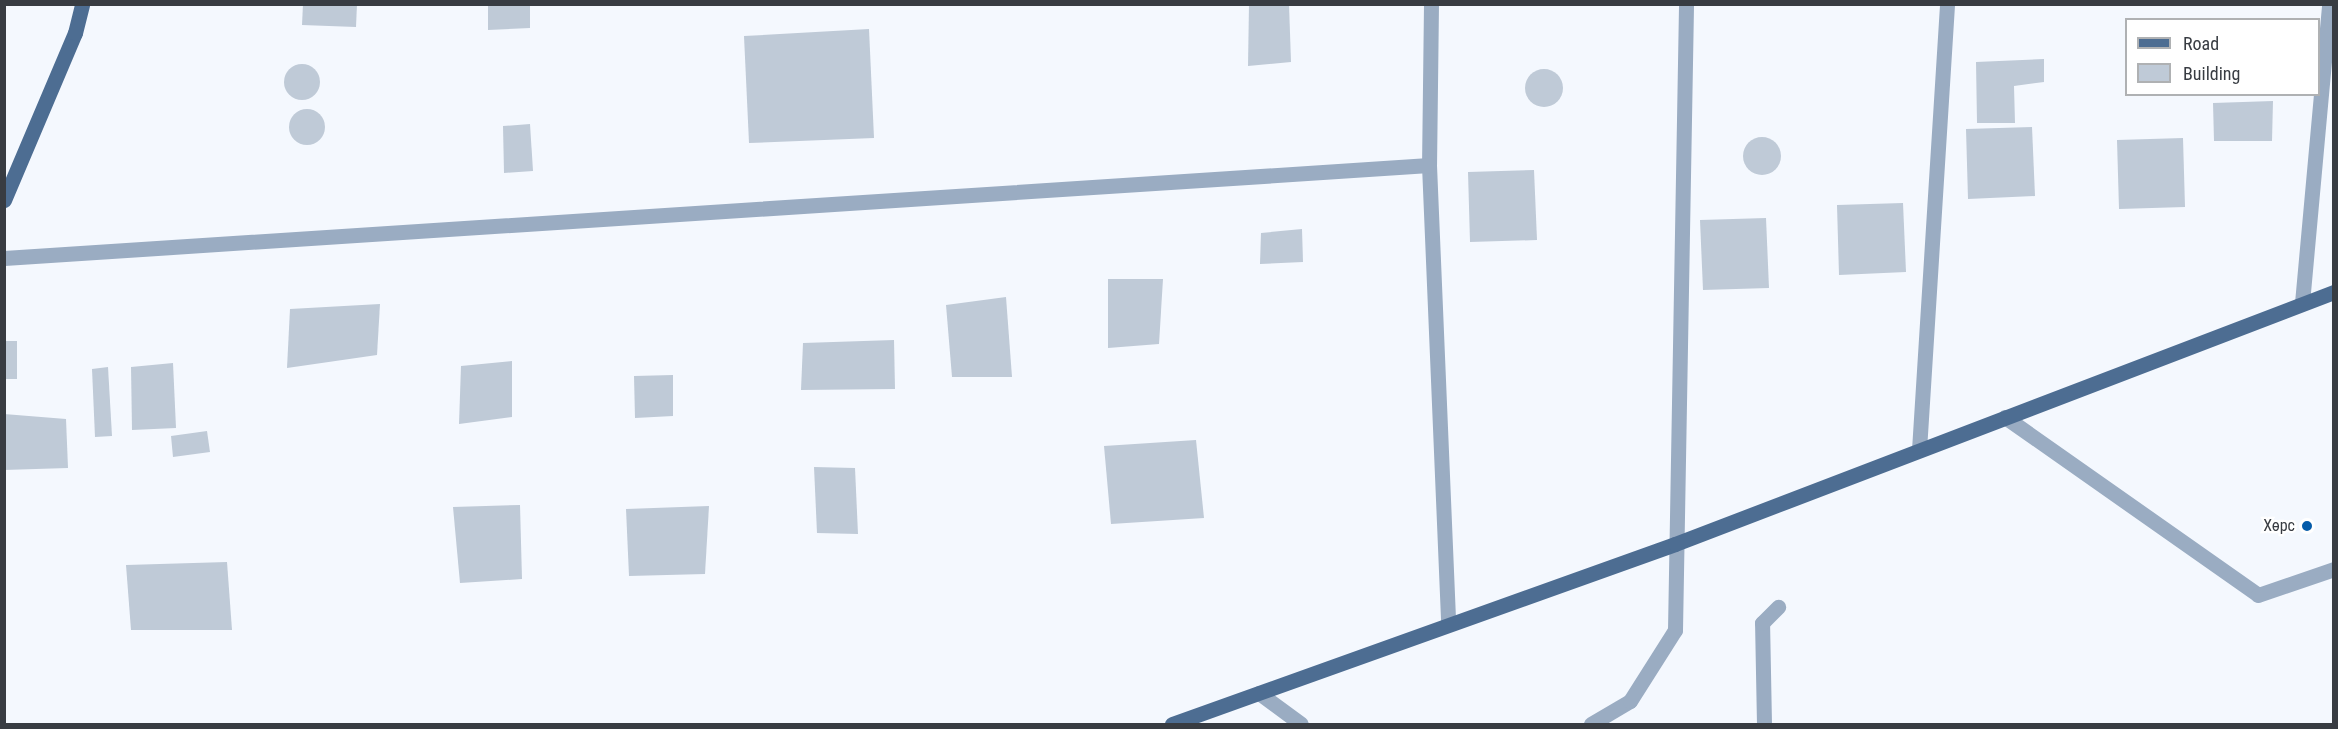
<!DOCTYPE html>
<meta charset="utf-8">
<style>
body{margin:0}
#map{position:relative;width:2338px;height:729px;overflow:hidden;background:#f4f8fe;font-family:"Roboto Condensed",sans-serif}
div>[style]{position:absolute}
.building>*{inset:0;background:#bfcad7}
.round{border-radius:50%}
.minor>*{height:15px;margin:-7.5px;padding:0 7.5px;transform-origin:7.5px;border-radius:7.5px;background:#9aacc2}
.major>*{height:15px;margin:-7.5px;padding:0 7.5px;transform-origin:7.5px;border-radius:7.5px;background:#4d6d92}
.dots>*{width:16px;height:16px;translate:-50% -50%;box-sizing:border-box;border:3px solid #fff;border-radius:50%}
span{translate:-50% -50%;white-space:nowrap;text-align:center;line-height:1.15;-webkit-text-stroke:4.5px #fff;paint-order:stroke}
.poi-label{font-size:16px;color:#383c42}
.right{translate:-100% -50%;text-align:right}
.frame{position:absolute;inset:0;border:6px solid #383c42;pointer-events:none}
.legend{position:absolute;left:2125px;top:18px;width:195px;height:78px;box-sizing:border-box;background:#fff;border:2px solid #afb1b3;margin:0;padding:8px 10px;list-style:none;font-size:18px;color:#383c42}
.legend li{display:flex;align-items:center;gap:12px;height:30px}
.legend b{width:30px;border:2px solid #afb1b3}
</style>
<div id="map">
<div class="building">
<i style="clip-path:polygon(303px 4px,357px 4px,356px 27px,302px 25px)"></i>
<i style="clip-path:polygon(488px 4px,530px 4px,530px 28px,488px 30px)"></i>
<i style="clip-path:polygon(1249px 4px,1289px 4px,1291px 62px,1248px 66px)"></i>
<i style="clip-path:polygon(869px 29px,874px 138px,749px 143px,744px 36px)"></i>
<i style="clip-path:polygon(2044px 59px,2044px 82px,2014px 86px,2015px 123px,1977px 123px,1976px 62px)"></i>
<i class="round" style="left:284px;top:64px;width:36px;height:36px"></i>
<i class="round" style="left:1525px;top:69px;width:38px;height:38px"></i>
<i style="clip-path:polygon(2273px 101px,2272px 141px,2214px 141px,2213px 103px)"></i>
<i class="round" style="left:289px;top:109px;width:36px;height:36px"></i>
<i style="clip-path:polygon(530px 124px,533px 171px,504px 173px,503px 126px)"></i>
<i style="clip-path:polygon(2032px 127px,2035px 196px,1968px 199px,1966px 129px)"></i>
<i class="round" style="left:1743px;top:137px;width:38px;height:38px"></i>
<i style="clip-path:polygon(2183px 138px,2185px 207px,2119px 209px,2117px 140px)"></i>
<i style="clip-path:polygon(1534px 170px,1537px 240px,1470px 242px,1468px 172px)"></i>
<i style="clip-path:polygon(1903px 203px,1906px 272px,1839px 275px,1837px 205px)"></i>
<i style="clip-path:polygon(1766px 218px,1769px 288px,1703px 290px,1700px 220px)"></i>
<i style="clip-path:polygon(1302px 229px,1303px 262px,1260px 264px,1261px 233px)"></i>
<i style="clip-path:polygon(1108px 279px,1163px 279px,1159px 344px,1108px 348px)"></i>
<i style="clip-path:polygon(1006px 297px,1012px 377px,952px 377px,946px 305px)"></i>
<i style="clip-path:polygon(380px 304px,377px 355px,287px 368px,290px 309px)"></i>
<i style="clip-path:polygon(894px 340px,895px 389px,801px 390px,803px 343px)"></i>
<i style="clip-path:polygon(4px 341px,17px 341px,17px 379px,4px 379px)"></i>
<i style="clip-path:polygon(512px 361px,512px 417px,459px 424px,461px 366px)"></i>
<i style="clip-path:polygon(173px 363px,176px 428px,132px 430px,131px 367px)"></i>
<i style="clip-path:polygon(108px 367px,112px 436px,95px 437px,92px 369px)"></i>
<i style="clip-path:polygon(673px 375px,673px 416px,635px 418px,634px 376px)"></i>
<i style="clip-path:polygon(4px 414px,66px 419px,68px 468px,4px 470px)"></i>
<i style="clip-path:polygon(207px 431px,210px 452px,173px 457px,171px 436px)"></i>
<i style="clip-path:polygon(1196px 440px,1204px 518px,1111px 524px,1104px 446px)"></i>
<i style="clip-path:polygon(814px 467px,855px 468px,858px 534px,817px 533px)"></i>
<i style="clip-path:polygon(520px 505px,522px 579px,460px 583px,453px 507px)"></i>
<i style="clip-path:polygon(709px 506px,705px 574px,629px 576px,626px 509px)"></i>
<i style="clip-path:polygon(227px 562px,232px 630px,131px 630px,126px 565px)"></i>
</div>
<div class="minor">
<i style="left:1431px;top:4px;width:161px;rotate:90.7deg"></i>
<i style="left:1429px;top:165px;width:459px;rotate:87.6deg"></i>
<i style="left:4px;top:258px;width:1428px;rotate:-3.73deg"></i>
<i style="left:2302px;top:303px;width:300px;rotate:-84.8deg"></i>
<i style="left:2005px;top:417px;width:309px;rotate:35.1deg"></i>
<i style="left:2258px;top:595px;width:80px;rotate:-18.9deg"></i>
<i style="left:1919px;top:450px;width:447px;rotate:-86.4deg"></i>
<i style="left:1259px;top:693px;width:52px;rotate:36.4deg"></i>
<i style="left:1591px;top:724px;width:45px;rotate:-30.5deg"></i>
<i style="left:1630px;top:701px;width:84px;rotate:-57.6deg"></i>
<i style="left:1675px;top:630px;width:626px;rotate:-88.99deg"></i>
<i style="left:1764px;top:724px;width:101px;rotate:-91.1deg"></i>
<i style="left:1762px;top:623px;width:23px;rotate:-45deg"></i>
</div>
<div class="major">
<i style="left:4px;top:200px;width:181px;rotate:-67deg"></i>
<i style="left:75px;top:33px;width:30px;rotate:-76deg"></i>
<i style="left:1172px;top:724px;width:534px;rotate:-19.69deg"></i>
<i style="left:1675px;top:544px;width:706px;rotate:-20.93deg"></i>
</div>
<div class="dots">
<i style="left:2307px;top:526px;background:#055ba9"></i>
</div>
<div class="poi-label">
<span class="right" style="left:2295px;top:526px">Хөрс</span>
</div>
<div class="frame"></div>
<ul class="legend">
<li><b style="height:8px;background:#4d6d92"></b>Road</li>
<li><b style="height:16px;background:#bfcad7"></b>Building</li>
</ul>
</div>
